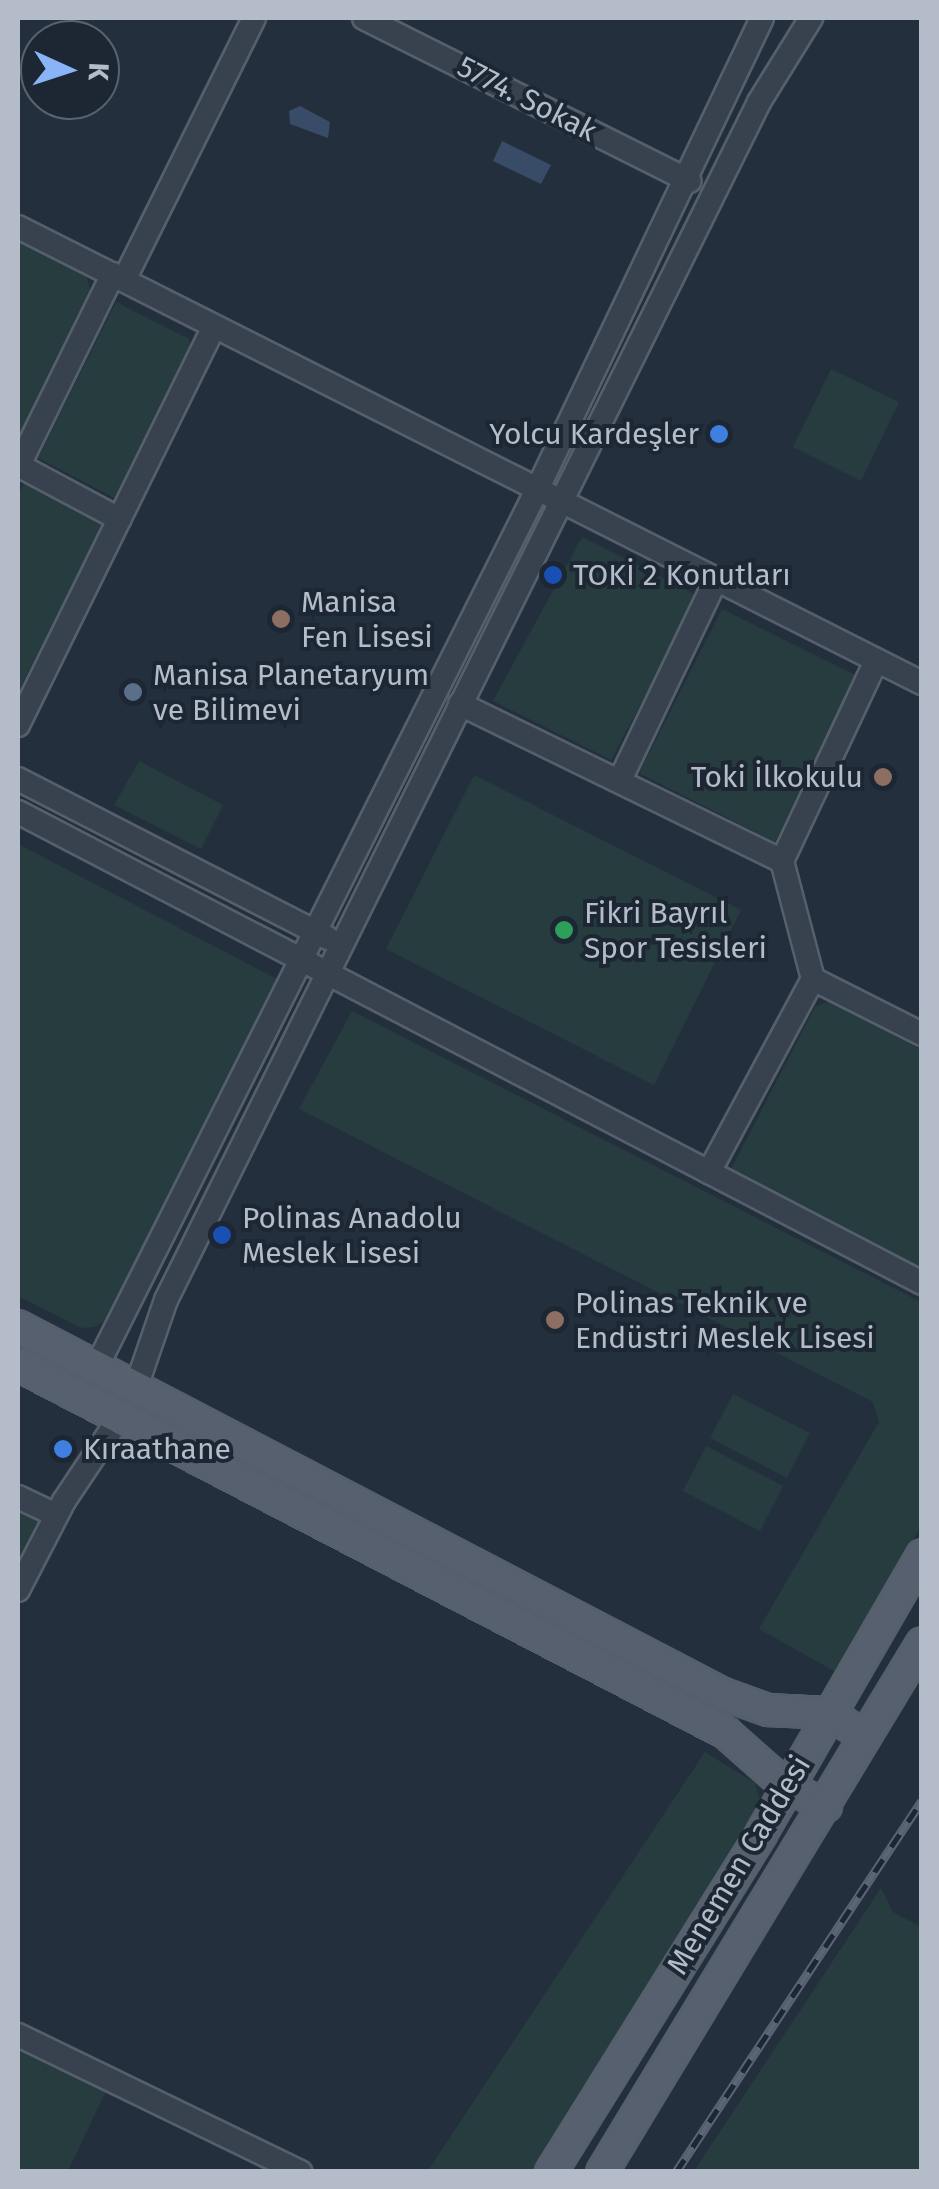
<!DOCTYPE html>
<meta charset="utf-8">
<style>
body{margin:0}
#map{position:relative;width:939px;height:2189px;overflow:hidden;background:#242f3e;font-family:"Fira Sans",sans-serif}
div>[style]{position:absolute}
.green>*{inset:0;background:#263c3f}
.water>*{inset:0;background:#394c67}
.roads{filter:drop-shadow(2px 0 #565f6c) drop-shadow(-2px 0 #565f6c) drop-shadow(0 2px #565f6c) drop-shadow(0 -2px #565f6c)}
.minor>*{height:22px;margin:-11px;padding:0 11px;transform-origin:11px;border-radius:11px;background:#38414e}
.major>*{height:30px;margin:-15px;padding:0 15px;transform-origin:15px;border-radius:15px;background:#56606e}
.rail>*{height:9px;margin-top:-4.5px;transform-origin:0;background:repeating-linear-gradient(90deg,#1d2633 0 15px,#5a6575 0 30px);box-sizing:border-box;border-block:2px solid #5a6575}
.dots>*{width:28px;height:28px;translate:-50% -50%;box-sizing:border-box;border:5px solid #1d2633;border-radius:50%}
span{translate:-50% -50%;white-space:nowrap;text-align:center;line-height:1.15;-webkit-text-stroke:8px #1d2633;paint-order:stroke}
.street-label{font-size:30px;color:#b4bcc9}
.poi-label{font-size:30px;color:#b4bcc9}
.right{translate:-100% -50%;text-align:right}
.left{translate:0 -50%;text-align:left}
.frame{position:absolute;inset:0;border:20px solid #b4bcc9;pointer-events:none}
.north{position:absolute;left:20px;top:20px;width:100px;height:100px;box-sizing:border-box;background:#1d2633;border:2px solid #59626f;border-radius:50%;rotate:93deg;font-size:28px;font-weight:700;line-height:40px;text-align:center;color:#b4bcc9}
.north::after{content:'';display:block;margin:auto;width:35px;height:45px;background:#8ab4f8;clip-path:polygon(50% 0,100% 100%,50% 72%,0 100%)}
</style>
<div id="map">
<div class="green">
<i style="clip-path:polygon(18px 238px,85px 271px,93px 300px,18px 442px)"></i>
<i style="clip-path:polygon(116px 302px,189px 339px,192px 354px,120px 501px,38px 458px)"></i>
<i style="clip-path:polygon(831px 369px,899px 402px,861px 481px,793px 447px)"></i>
<i style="clip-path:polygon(24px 483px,104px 524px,18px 692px,18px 496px)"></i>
<i style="clip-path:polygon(582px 537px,698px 596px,611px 760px,493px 701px)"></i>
<i style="clip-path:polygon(722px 609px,857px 676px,775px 842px,639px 773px)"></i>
<i style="clip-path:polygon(139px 761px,223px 805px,201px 849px,114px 805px)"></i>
<i style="clip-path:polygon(474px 775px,741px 910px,654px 1085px,386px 949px)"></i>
<i style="clip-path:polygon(18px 844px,277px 979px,108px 1319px,94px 1327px,81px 1328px,18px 1296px)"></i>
<i style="clip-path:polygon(830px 1001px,921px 1050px,921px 1273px,730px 1171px,815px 1007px)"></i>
<i style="clip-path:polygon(352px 1011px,921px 1302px,921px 1526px,836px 1672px,759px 1629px,879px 1422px,873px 1402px,299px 1109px)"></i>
<i style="clip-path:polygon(733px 1394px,810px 1433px,787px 1478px,710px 1438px)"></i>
<i style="clip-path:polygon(706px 1446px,783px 1486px,760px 1531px,683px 1491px)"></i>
<i style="clip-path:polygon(18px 1506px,47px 1519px,18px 1576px)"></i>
<i style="clip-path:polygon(705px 1752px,755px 1783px,764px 1813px,545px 2171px,427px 2172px)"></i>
<i style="clip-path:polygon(881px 1888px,893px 1912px,921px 1927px,921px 2171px,694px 2171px)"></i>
<i style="clip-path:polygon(18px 2043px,107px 2089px,68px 2171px,18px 2171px)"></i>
</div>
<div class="water">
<i style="clip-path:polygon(300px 106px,330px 122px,328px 138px,290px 124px,289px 111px)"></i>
<i style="clip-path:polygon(502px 141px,551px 165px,541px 184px,493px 161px)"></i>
</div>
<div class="roads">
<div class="minor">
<i style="left:364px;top:18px;width:364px;rotate:26.6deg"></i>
<i style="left:18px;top:227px;width:1012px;rotate:26.77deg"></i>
<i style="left:124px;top:280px;width:292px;rotate:-63.6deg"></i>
<i style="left:18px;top:465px;width:115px;rotate:28.1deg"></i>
<i style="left:18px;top:467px;width:215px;rotate:-63.8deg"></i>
<i style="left:460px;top:704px;width:358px;rotate:26deg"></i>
<i style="left:782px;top:861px;width:122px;rotate:75.3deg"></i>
<i style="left:813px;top:979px;width:122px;rotate:26.8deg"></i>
<i style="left:18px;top:725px;width:442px;rotate:-63.8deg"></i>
<i style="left:18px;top:779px;width:348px;rotate:27.2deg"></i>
<i style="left:620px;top:780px;width:222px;rotate:-64.4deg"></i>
<i style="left:18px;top:812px;width:779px;rotate:27.52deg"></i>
<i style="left:709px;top:1172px;width:219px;rotate:-61.7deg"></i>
<i style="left:782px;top:861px;width:221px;rotate:-64.8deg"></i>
<i style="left:709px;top:1172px;width:240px;rotate:27.5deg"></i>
<i style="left:97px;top:1366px;width:980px;rotate:-63.33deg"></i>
<i style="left:537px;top:490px;width:523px;rotate:-64.51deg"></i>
<i style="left:136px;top:1387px;width:92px;rotate:-71deg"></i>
<i style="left:166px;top:1300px;width:1337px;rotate:-63.66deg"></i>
<i style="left:759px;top:102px;width:99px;rotate:-58.2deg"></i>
<i style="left:18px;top:1497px;width:42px;rotate:25.3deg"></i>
<i style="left:18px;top:1590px;width:100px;rotate:-62.7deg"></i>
<i style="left:64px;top:1501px;width:97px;rotate:-56.3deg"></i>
<i style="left:18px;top:2035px;width:314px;rotate:25.9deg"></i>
</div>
<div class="major">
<i style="left:18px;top:1326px;width:795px;rotate:27.56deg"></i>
<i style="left:723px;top:1694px;width:48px;rotate:19.6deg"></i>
<i style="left:768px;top:1710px;width:61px;rotate:2.8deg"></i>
<i style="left:829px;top:1713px;width:43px;rotate:33.7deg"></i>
<i style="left:18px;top:1365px;width:798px;rotate:27.46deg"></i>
<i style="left:726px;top:1733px;width:80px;rotate:41.5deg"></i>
<i style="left:786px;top:1786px;width:45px;rotate:26.6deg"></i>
<i style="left:551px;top:2172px;width:398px;rotate:-58.1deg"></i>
<i style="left:761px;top:1834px;width:322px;rotate:-60deg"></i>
<i style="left:602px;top:2172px;width:618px;rotate:-58.83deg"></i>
</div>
</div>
<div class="rail">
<i style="left:676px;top:2172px;width:445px;rotate:-56.5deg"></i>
</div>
<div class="dots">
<i style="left:719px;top:434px;background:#3f7fe0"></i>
<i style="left:553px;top:575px;background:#1a4fb4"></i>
<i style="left:281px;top:619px;background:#8d6e63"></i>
<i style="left:133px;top:692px;background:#5c6f8a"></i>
<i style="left:883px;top:777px;background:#8d6e63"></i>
<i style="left:564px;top:930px;background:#2e9e5b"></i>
<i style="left:222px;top:1235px;background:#1a4fb4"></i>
<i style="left:555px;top:1320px;background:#8d6e63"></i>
<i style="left:63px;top:1449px;background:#3f7fe0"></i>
</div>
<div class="street-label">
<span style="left:527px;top:99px;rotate:27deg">5774. Sokak</span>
<span style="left:739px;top:1865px;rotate:-59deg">Menemen Caddesi</span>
</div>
<div class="poi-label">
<span class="right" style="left:699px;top:434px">Yolcu Kardeşler</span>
<span class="left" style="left:573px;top:575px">TOKİ 2 Konutları</span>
<span class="left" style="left:301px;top:619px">Manisa<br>Fen Lisesi</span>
<span class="left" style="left:153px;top:692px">Manisa Planetaryum<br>ve Bilimevi</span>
<span class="right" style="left:863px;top:777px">Toki İlkokulu</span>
<span class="left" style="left:584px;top:930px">Fikri Bayrıl<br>Spor Tesisleri</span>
<span class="left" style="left:242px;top:1235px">Polinas Anadolu<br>Meslek Lisesi</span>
<span class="left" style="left:575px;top:1320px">Polinas Teknik ve<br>Endüstri Meslek Lisesi</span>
<span class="left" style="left:83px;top:1449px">Kıraathane</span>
</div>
<div class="frame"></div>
<div class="north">K</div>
</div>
